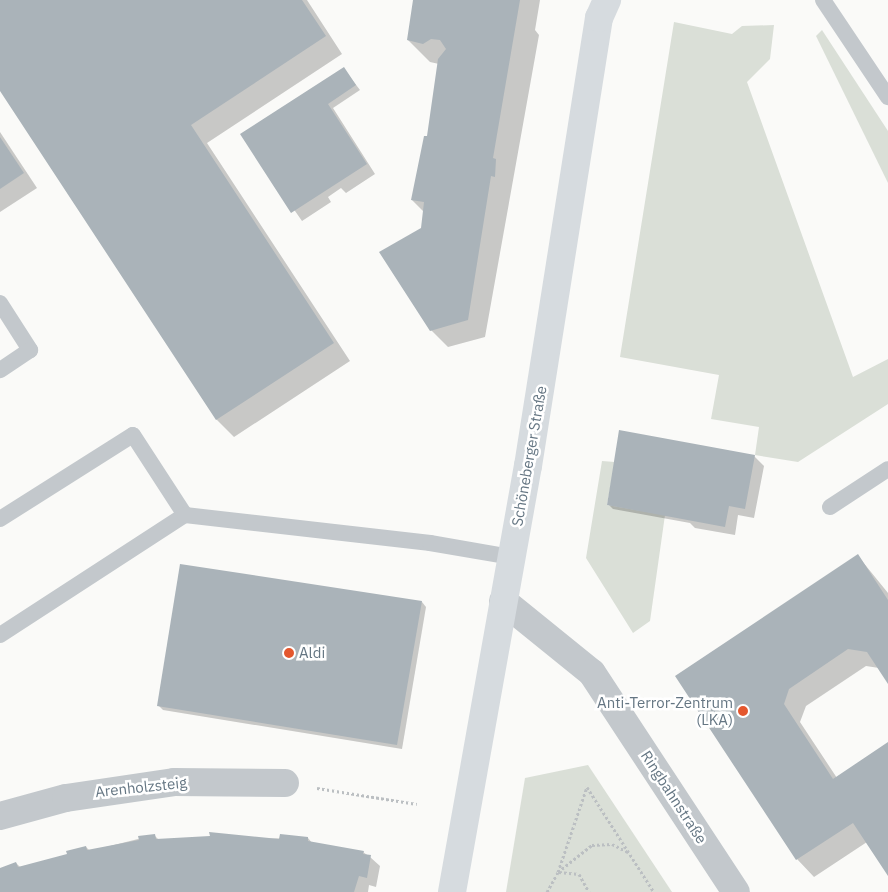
<!DOCTYPE html>
<meta charset="utf-8">
<style>
body{margin:0}
#map{position:relative;width:888px;height:892px;overflow:hidden;background:#fafaf8;font-family:"IBM Plex Sans",sans-serif}
div>[style]{position:absolute}
.green>*{inset:0;background:#dadfd7}
.shadow>*{inset:0;background:#0003}
.building>*{inset:0;background:#aab3b9}
.path>*{height:3px;margin-top:-1.5px;transform-origin:0;background:repeating-linear-gradient(90deg,#bbbfc2 0 2.5px,transparent 0 5px)}
.lane>*{height:16px;margin:-8px;padding:0 8px;transform-origin:8px;border-radius:8px;background:#c3c8cc}
.street>*{height:28px;margin:-14px;padding:0 14px;transform-origin:14px;border-radius:14px;background:#c3c8cc}
.secondary>*{height:28px;margin:-14px;padding:0 14px;transform-origin:14px;border-radius:14px;background:#d6dbdf}
.dots>*{width:14px;height:14px;translate:-50% -50%;box-sizing:border-box;border:2px solid #fff;border-radius:50%}
span{translate:-50% -50%;white-space:nowrap;text-align:center;line-height:1.15;-webkit-text-stroke:5px #fff;paint-order:stroke}
.street-label{font-size:15px;color:#657683}
.poi-label{font-size:15px;color:#657683}
.left{translate:0 -50%;text-align:left}
.right{translate:-100% -50%;text-align:right}
</style>
<div id="map">
<div class="green">
<i style="clip-path:polygon(674px 22px,732px 34px,742px 26px,774px 25px,770px 59px,747px 82px,853px 377px,888px 359px,888px 404px,798px 462px,755px 455px,759px 427px,711px 419px,719px 375px,620px 357px)"></i>
<i style="clip-path:polygon(822px 30px,888px 131px,888px 183px,816px 36px)"></i>
<i style="clip-path:polygon(602px 461px,615px 462px,607px 505px,665px 515px,650px 621px,633px 633px,586px 558px)"></i>
<i style="clip-path:polygon(588px 765px,672px 892px,506px 892px,525px 778px)"></i>
</div>
<div class="shadow">
<i style="clip-path:polygon(0 0,307px 0,342px 54px,207px 143px,350px 361px,234px 437px,217px 420px,0 89px)"></i>
<i style="clip-path:polygon(414px 0,540px 0,535px 30px,539px 35px,485px 337px,448px 347px,431px 330px,422px 229px,424px 212px,412px 200px,428px 137px,439px 64px,430px 62px,408px 40px)"></i>
<i style="clip-path:polygon(344px 69px,360px 90px,333px 108px,375px 174px,346px 193px,341px 188px,328px 197px,331px 202px,302px 221px,242px 135px)"></i>
<i style="clip-path:polygon(0 132px,37px 188px,0 212px)"></i>
<i style="clip-path:polygon(754px 456px,764px 466px,754px 518px,738px 515px,735px 535px,695px 528px,690px 523px,613px 509px,608px 504px)"></i>
<i style="clip-path:polygon(858px 556px,888px 593px,888px 682px,879px 668px,866px 666px,806px 706px,800px 722px,837px 778px,888px 744px,888px 874px,867px 842px,814px 877px,797px 859px,676px 676px)"></i>
<i style="clip-path:polygon(422px 602px,426px 607px,402px 749px,163px 710px,158px 705px)"></i>
<i style="clip-path:polygon(154px 835px,159px 840px,308px 838px,313px 844px,363px 852px,370px 857px,380px 866px,376px 887px,369px 885px,368px 892px,0 892px,0 874px,16px 863px,20px 867px,69px 855px,86px 847px,90px 851px)"></i>
</div>
<div class="building">
<i style="clip-path:polygon(0 0,302px 0,326px 36px,191px 125px,334px 343px,216px 420px,0 91px)"></i>
<i style="clip-path:polygon(413px 0,520px 0,493px 158px,496px 159px,495px 177px,491px 176px,468px 320px,430px 331px,379px 252px,421px 228px,424px 202px,411px 200px,424px 136px,427px 136px,438px 59px,446px 49px,440px 40px,431px 39px,423px 44px,407px 40px)"></i>
<i style="clip-path:polygon(344px 67px,356px 85px,328px 104px,367px 164px,291px 213px,240px 134px)"></i>
<i style="clip-path:polygon(0 137px,24px 173px,0 189px)"></i>
<i style="clip-path:polygon(619px 430px,755px 455px,745px 509px,729px 506px,725px 527px,607px 505px)"></i>
<i style="clip-path:polygon(858px 554px,888px 600px,888px 684px,867px 652px,848px 649px,789px 689px,784px 704px,833px 779px,888px 742px,888px 876px,853px 823px,796px 860px,675px 676px)"></i>
<i style="clip-path:polygon(180px 564px,422px 601px,397px 745px,157px 706px)"></i>
<i style="clip-path:polygon(209px 832px,279px 839px,280px 834px,308px 837px,308px 841px,364px 851px,363px 854px,371px 855px,367px 878px,359px 876px,354px 892px,0 892px,0 868px,16px 862px,18px 867px,67px 854px,66px 851px,86px 846px,87px 850px,139px 840px,138px 836px,155px 834px,156px 839px,210px 836px)"></i>
</div>
<div class="path">
<i style="left:317px;top:788px;width:101px;rotate:9.1deg"></i>
<i style="left:558px;top:872px;width:43px;rotate:-38.5deg"></i>
<i style="left:592px;top:845px;width:20px;rotate:-3deg"></i>
<i style="left:612px;top:844px;width:18px;rotate:27deg"></i>
<i style="left:559px;top:872px;width:20px;rotate:6deg"></i>
<i style="left:579px;top:874px;width:21px;rotate:61deg"></i>
<i style="left:547px;top:892px;width:23px;rotate:-61deg"></i>
<i style="left:558px;top:872px;width:90px;rotate:-71.2deg"></i>
<i style="left:587px;top:787px;width:125px;rotate:57.5deg"></i>
</div>
<div class="lane">
<i style="left:823px;top:0;width:117px;rotate:56.2deg"></i>
<i style="left:0;top:303px;width:56px;rotate:57.4deg"></i>
<i style="left:30px;top:350px;width:36px;rotate:146deg"></i>
<i style="left:830px;top:507px;width:69px;rotate:-33.2deg"></i>
<i style="left:0;top:519px;width:157px;rotate:-32.3deg"></i>
<i style="left:133px;top:435px;width:95px;rotate:57deg"></i>
<i style="left:0;top:635px;width:221px;rotate:-33deg"></i>
<i style="left:185px;top:515px;width:247px;rotate:6.5deg"></i>
<i style="left:430px;top:543px;width:82px;rotate:9.8deg"></i>
</div>
<div class="street">
<i style="left:503px;top:601px;width:114px;rotate:39deg"></i>
<i style="left:592px;top:673px;width:262px;rotate:56.7deg"></i>
<i style="left:0;top:816px;width:68px;rotate:-15.3deg"></i>
<i style="left:66px;top:798px;width:109px;rotate:-8.4deg"></i>
<i style="left:174px;top:782px;width:111px;rotate:0.5deg"></i>
</div>
<div class="secondary">
<i style="left:452px;top:892px;width:433px;rotate:-79.9deg"></i>
<i style="left:528px;top:466px;width:454px;rotate:-81deg"></i>
<i style="left:599px;top:18px;width:20px;rotate:-66deg"></i>
</div>
<div class="dots">
<i style="left:289px;top:653px;background:#e4572e"></i>
<i style="left:743px;top:711px;background:#e4572e"></i>
</div>
<div class="street-label">
<span style="left:529px;top:456px;rotate:-80deg">Schöneberger Straße</span>
<span style="left:141px;top:787px;rotate:-6deg">Arenholzsteig</span>
<span style="left:674px;top:797px;rotate:57deg">Ringbahnstraße</span>
</div>
<div class="poi-label">
<span class="left" style="left:299px;top:653px">Aldi</span>
<span class="right" style="left:733px;top:711px">Anti-Terror-Zentrum<br>(LKA)</span>
</div>
</div>
